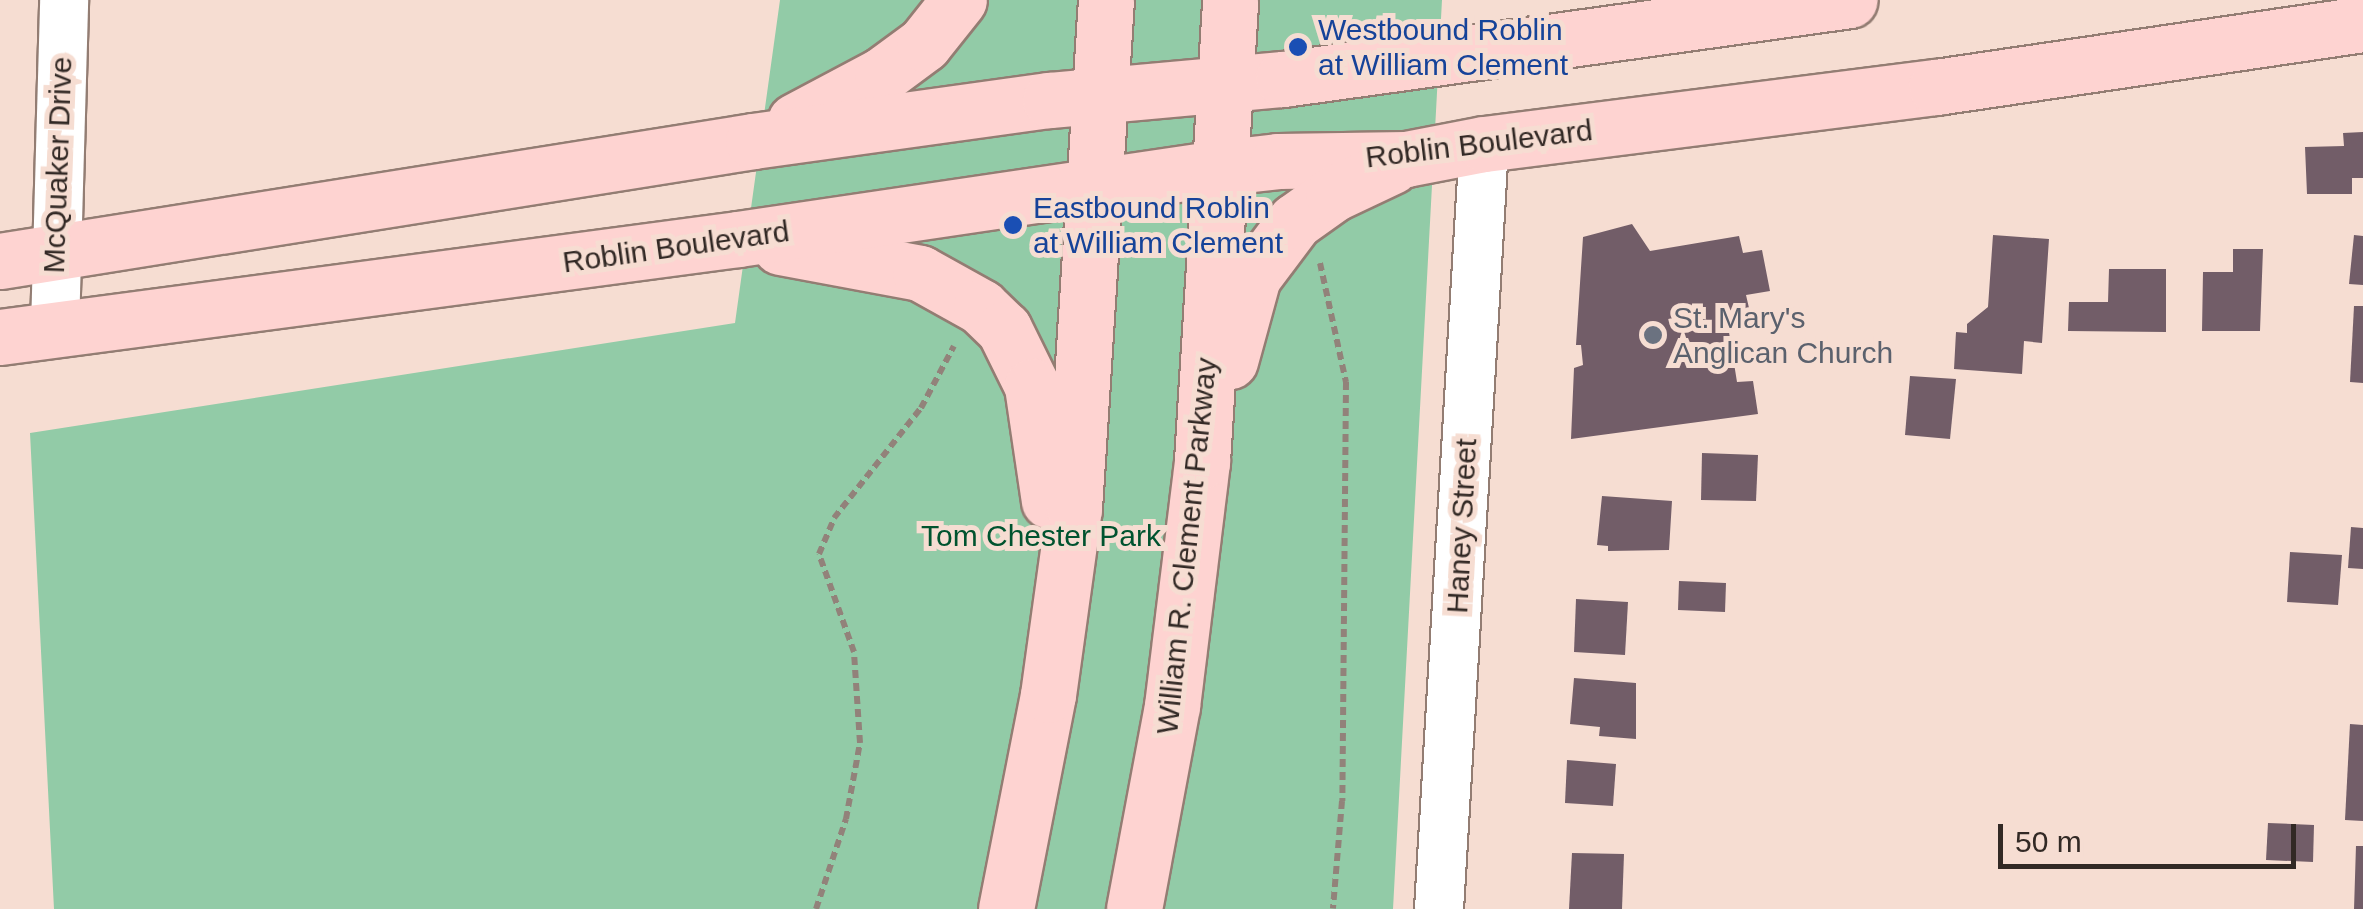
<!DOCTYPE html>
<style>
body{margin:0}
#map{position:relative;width:2363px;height:909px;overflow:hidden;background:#f6ddd2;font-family:Arial,sans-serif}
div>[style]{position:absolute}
.green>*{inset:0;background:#92cba7}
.building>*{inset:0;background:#725d68}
.path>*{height:6px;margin-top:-3px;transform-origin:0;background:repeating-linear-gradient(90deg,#92827a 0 8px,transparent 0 13px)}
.roads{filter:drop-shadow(2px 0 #937d73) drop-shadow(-2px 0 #937d73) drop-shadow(0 2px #937d73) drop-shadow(0 -2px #937d73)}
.minor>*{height:48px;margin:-24px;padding:0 24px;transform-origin:24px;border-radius:24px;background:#fff}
.secondary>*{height:55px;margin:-27.5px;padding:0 27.5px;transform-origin:27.5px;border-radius:27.5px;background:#fed3d1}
.dots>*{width:28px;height:28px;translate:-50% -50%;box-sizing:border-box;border:5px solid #f6ddd2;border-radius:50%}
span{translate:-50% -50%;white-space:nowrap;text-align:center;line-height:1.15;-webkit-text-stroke:10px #f6ddd2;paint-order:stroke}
.transit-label{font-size:30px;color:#164399}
.left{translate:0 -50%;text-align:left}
.street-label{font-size:30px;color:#322925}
.worship-label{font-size:30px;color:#5b616d}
.park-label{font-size:30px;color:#00532f}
.scale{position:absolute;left:1998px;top:824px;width:298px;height:45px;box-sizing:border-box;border:5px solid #322925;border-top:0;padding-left:12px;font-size:30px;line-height:35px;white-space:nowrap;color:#322925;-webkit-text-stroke:8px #f6ddd2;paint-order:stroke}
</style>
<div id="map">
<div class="green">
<i style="clip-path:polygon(780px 0,1442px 0,1393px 909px,54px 909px,30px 433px,735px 323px)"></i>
</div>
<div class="building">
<i style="clip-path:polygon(2363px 132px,2363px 178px,2352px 178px,2352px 194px,2307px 194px,2305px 147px,2344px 146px,2343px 133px)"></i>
<i style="clip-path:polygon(1632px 224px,1650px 251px,1739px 236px,1743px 253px,1762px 250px,1770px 291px,1746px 295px,1749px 308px,1728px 326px,1737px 382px,1753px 381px,1758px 414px,1571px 439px,1574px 368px,1583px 365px,1581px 345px,1576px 345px,1583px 237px)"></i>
<i style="clip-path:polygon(1993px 235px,2049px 239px,2042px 343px,2024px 341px,2022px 374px,1954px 369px,1956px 332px,1967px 333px,1967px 324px,1988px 307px)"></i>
<i style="clip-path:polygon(2354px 235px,2363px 236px,2363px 285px,2349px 284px)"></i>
<i style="clip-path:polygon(2233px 249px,2263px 249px,2260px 331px,2202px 331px,2203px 272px,2233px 272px)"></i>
<i style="clip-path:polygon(2109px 269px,2166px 269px,2166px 332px,2068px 331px,2069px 302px,2108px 302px)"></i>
<i style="clip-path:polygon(2354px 306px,2363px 306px,2363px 383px,2350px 382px)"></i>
<i style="clip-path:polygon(1910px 376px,1956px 379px,1950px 439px,1905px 435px)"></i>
<i style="clip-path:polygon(1702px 453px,1758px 455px,1756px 501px,1701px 500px)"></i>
<i style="clip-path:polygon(1602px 496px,1672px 501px,1669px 550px,1608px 551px,1608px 546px,1597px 545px)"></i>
<i style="clip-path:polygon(2351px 527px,2363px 528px,2363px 569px,2348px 568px)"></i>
<i style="clip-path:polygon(2290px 552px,2342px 555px,2338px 605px,2287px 602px)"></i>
<i style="clip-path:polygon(1679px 581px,1726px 583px,1725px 612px,1678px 610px)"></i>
<i style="clip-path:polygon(1576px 599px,1628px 602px,1625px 655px,1574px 652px)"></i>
<i style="clip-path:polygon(1574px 678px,1636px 683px,1636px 739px,1599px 736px,1600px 727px,1570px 724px)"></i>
<i style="clip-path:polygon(2350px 724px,2363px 725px,2363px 821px,2345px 820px)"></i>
<i style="clip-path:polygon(1567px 760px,1616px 764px,1613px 806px,1565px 803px)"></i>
<i style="clip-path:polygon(2268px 823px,2314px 825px,2313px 862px,2266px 860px)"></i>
<i style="clip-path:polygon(2356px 846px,2363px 846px,2363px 909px,2354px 909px)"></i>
<i style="clip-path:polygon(1572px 853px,1624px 854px,1622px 909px,1569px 909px)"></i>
</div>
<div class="path">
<i style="left:1320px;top:263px;width:122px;rotate:77.7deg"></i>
<i style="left:1346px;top:382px;width:419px;rotate:90.5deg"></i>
<i style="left:1342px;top:801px;width:108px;rotate:94.8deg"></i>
<i style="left:816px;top:909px;width:95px;rotate:-71.6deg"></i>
<i style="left:846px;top:819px;width:77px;rotate:-79.6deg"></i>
<i style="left:860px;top:743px;width:91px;rotate:-93.8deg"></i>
<i style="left:854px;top:652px;width:104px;rotate:-109.7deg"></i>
<i style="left:819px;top:554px;width:39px;rotate:-67deg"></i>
<i style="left:834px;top:518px;width:140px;rotate:-51.7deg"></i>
<i style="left:921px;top:408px;width:70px;rotate:-62deg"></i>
</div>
<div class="roads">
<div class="minor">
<i style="left:55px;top:329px;width:329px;rotate:-88.4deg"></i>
<i style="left:1439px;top:909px;width:766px;rotate:-86.63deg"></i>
</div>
<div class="secondary">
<i style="left:795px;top:121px;width:98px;rotate:-27.9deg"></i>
<i style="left:882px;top:75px;width:52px;rotate:-36.4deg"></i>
<i style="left:924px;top:44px;width:56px;rotate:-51.5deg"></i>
<i style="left:780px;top:247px;width:142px;rotate:10.5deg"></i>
<i style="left:920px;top:273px;width:70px;rotate:29.1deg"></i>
<i style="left:981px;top:307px;width:32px;rotate:44deg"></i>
<i style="left:1004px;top:329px;width:64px;rotate:63.8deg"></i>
<i style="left:1032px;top:386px;width:116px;rotate:81.6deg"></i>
<i style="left:0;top:261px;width:763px;rotate:-9.05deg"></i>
<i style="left:753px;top:141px;width:300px;rotate:-7.9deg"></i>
<i style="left:1050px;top:100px;width:234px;rotate:-5.2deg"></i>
<i style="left:1283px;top:79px;width:572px;rotate:-7.93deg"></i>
<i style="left:0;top:337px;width:744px;rotate:-7.56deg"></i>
<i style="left:738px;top:239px;width:484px;rotate:-8.4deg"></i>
<i style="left:1217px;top:168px;width:61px;rotate:-6.5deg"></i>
<i style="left:1278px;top:161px;width:128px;rotate:-0.9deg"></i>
<i style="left:1406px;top:159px;width:79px;rotate:-10.9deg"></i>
<i style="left:1484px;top:144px;width:456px;rotate:-7.2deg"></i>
<i style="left:1936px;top:87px;width:432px;rotate:-8.4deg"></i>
<i style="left:1230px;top:361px;width:87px;rotate:-74.7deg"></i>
<i style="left:1253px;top:277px;width:70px;rotate:-53.1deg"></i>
<i style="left:1295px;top:221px;width:47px;rotate:-35.4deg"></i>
<i style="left:1333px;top:194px;width:65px;rotate:-25.4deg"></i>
<i style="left:1006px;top:909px;width:218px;rotate:-78.9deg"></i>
<i style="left:1048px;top:695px;width:189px;rotate:-82.1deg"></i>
<i style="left:1074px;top:508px;width:509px;rotate:-86.4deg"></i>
<i style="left:1134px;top:909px;width:207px;rotate:-79.4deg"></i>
<i style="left:1172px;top:706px;width:247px;rotate:-83deg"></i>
<i style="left:1202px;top:461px;width:462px;rotate:-86.5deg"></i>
</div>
</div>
<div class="dots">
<i style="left:1298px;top:47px;background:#1a4fb4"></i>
<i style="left:1013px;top:225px;background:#1a4fb4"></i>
<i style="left:1653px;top:335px;background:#6b7280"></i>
</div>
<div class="transit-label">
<span class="left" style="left:1318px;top:47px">Westbound Roblin<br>at William Clement</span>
<span class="left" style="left:1033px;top:225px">Eastbound Roblin<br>at William Clement</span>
</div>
<div class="street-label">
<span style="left:1479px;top:144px;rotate:-7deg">Roblin Boulevard</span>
<span style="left:58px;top:165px;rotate:-88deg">McQuaker Drive</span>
<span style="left:676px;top:247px;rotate:-8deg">Roblin Boulevard</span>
<span style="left:1462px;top:526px;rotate:-87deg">Haney Street</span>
<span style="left:1187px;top:546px;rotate:-84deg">William R. Clement Parkway</span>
</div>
<div class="worship-label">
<span class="left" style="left:1673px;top:335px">St. Mary's<br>Anglican Church</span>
</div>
<div class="park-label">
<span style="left:1041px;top:536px">Tom Chester Park</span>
</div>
<div class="scale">50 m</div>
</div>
